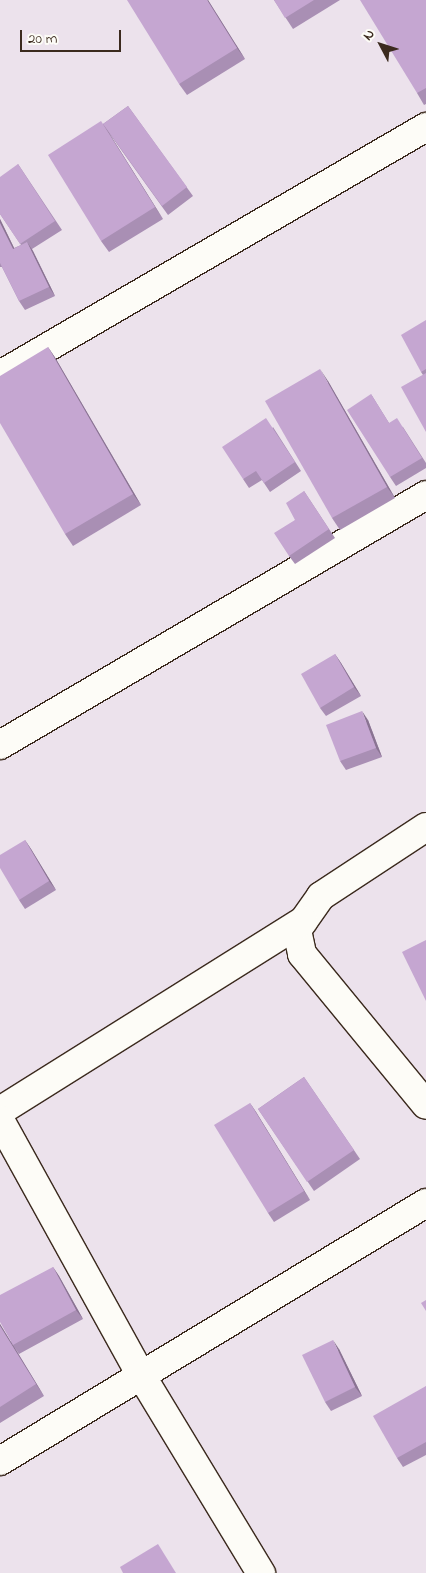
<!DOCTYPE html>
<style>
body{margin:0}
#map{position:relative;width:426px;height:1573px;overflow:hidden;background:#ece2ec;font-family:"Indie Flower",sans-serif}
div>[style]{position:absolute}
.roads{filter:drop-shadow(1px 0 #3b2a1e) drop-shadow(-1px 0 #3b2a1e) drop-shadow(0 1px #3b2a1e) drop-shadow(0 -1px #3b2a1e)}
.minor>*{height:28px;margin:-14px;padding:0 14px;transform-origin:14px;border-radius:14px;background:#fdfcf7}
.wall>*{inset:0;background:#a98fb4}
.shaded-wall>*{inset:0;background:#8a7492}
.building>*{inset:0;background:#c5a6d1}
span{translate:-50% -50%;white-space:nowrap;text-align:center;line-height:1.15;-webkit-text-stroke:4.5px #fdfcf7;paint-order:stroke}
.north{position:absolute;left:356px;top:20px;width:50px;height:50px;-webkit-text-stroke:4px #fdfcf7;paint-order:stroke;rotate:310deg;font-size:14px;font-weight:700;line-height:20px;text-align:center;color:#3b2a1e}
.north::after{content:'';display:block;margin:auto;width:18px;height:22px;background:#3b2a1e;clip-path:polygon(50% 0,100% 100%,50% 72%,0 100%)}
.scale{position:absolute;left:20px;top:30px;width:101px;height:22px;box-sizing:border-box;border:2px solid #3b2a1e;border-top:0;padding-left:6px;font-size:15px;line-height:18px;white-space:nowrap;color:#3b2a1e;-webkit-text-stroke:4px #fdfcf7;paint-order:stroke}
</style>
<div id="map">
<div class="roads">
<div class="minor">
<i style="left:0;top:375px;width:493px;rotate:-30.2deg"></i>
<i style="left:0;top:745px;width:494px;rotate:-30.4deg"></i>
<i style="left:426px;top:827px;width:126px;rotate:146.7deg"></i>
<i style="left:321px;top:896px;width:42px;rotate:125.2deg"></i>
<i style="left:297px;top:930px;width:25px;rotate:78deg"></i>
<i style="left:302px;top:954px;width:195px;rotate:50.6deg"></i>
<i style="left:0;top:1111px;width:358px;rotate:-32.1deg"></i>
<i style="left:0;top:1120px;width:291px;rotate:61.1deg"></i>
<i style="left:141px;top:1375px;width:232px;rotate:58.8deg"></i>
<i style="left:0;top:1461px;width:498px;rotate:-31.2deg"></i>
</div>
</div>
<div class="wall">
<i style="clip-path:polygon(208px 0,245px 59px,187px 95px,179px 84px)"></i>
<i style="clip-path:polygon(274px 0,340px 0,293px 29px)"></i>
<i style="clip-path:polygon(426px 0,426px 104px,424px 105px,417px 93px)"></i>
<i style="clip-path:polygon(128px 106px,193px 196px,168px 215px,109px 133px,163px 219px,109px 252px,101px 241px,103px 124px)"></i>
<i style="clip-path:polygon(18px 164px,62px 230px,32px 249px,55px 296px,25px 310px,19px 301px,2px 267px,0 267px,0 219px,14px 248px,21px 245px,0 214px)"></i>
<i style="clip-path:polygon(426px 320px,426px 432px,423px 375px,421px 372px)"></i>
<i style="clip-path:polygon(48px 347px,56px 359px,141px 505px,73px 546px,65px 534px)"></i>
<i style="clip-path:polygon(328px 381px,395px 498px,340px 530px,332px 518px)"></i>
<i style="clip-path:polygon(371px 394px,389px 423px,403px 427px,426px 463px,426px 468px,396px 486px,390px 477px)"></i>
<i style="clip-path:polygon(273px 427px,301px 471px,270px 492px,262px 480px,249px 488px,243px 479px)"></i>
<i style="clip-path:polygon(304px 491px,335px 538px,295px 564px,289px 556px,295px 520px)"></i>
<i style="clip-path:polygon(335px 654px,341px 663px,361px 696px,326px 716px,320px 708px)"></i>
<i style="clip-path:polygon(368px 720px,382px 757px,346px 770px,340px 761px)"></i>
<i style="clip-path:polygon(25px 840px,31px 849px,56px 890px,25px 909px,19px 900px)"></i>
<i style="clip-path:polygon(304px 1077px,360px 1159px,314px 1191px,258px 1109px)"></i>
<i style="clip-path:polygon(250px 1103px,256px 1112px,310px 1200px,274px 1222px,268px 1213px)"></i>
<i style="clip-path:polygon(53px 1267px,59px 1276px,83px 1319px,19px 1354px,15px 1348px,44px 1396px,0 1423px,0 1324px,11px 1342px)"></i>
<i style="clip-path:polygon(339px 1349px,362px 1396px,331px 1411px,325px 1402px)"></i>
<i style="clip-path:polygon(426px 1386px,426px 1455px,403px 1467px,397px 1458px)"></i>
</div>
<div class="shaded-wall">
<i style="clip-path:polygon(207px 0,208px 0,245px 59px,237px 48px)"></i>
<i style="clip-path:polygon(101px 121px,109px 133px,163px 219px,155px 207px)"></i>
<i style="clip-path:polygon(0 219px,19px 258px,13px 249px,0 223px)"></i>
<i style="clip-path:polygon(27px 242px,33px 251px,55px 296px,49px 287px)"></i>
<i style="clip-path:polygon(48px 347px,56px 359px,141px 505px,133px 494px)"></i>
<i style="clip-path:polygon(320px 369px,328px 381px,395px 498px,387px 487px)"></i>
<i style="clip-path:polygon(335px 654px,341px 663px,361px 696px,354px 687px)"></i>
<i style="clip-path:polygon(362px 711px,368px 720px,382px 757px,376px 748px)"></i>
<i style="clip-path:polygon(25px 840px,31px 849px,56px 890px,49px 881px)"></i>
<i style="clip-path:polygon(250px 1103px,256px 1112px,310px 1200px,304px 1191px)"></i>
<i style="clip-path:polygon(53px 1267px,59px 1276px,83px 1319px,76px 1310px)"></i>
<i style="clip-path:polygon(0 1324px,44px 1396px,36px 1384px,0 1326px)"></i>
<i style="clip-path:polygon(333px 1340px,339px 1349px,362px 1396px,355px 1387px)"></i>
</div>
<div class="building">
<i style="clip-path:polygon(127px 0,207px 0,237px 48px,179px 84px)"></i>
<i style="clip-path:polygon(274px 0,314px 0,285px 18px)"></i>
<i style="clip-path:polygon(360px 0,426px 0,426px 88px,417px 93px)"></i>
<i style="clip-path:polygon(128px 106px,187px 187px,162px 206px,103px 124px)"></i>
<i style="clip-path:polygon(101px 121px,155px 207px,101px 241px,48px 155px)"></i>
<i style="clip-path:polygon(18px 164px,55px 221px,20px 244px,0 214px,0 177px)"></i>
<i style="clip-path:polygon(0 223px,13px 249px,27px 242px,49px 287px,19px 301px,0 263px)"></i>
<i style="clip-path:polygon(426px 320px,426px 369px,421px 372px,401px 335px)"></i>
<i style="clip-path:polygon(48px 347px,133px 494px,65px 534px,0 423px,0 376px)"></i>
<i style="clip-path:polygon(320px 369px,387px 487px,332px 518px,265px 401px)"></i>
<i style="clip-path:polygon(426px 373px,426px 432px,401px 387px)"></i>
<i style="clip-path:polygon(371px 394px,389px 423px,397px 418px,422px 458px,390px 477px,347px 410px)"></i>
<i style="clip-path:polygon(266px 418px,295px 462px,264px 483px,256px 471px,243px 479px,222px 447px)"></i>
<i style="clip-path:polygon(304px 491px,329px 529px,289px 556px,274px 533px,295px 520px,286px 503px)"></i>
<i style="clip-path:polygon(335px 654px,354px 687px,320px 708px,301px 674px)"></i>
<i style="clip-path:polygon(362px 711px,376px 748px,340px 761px,326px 725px)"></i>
<i style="clip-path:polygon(25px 840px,49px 881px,19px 900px,0 868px,0 855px)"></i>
<i style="clip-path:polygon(426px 940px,426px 1001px,402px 952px)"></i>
<i style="clip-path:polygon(304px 1077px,354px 1150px,307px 1182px,258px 1109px)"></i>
<i style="clip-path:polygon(250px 1103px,304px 1191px,268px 1213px,214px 1125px)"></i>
<i style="clip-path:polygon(53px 1267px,76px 1310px,13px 1345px,0 1322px,0 1295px)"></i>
<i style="clip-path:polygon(426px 1300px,426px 1311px,421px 1303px)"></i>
<i style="clip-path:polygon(0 1326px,36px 1384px,0 1407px)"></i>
<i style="clip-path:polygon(333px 1340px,355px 1387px,325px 1402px,302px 1355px)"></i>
<i style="clip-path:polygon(426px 1386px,426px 1442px,397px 1458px,373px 1416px)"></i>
<i style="clip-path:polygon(158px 1544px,176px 1573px,123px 1573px,120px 1567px)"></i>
</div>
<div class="north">N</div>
<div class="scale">20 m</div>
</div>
